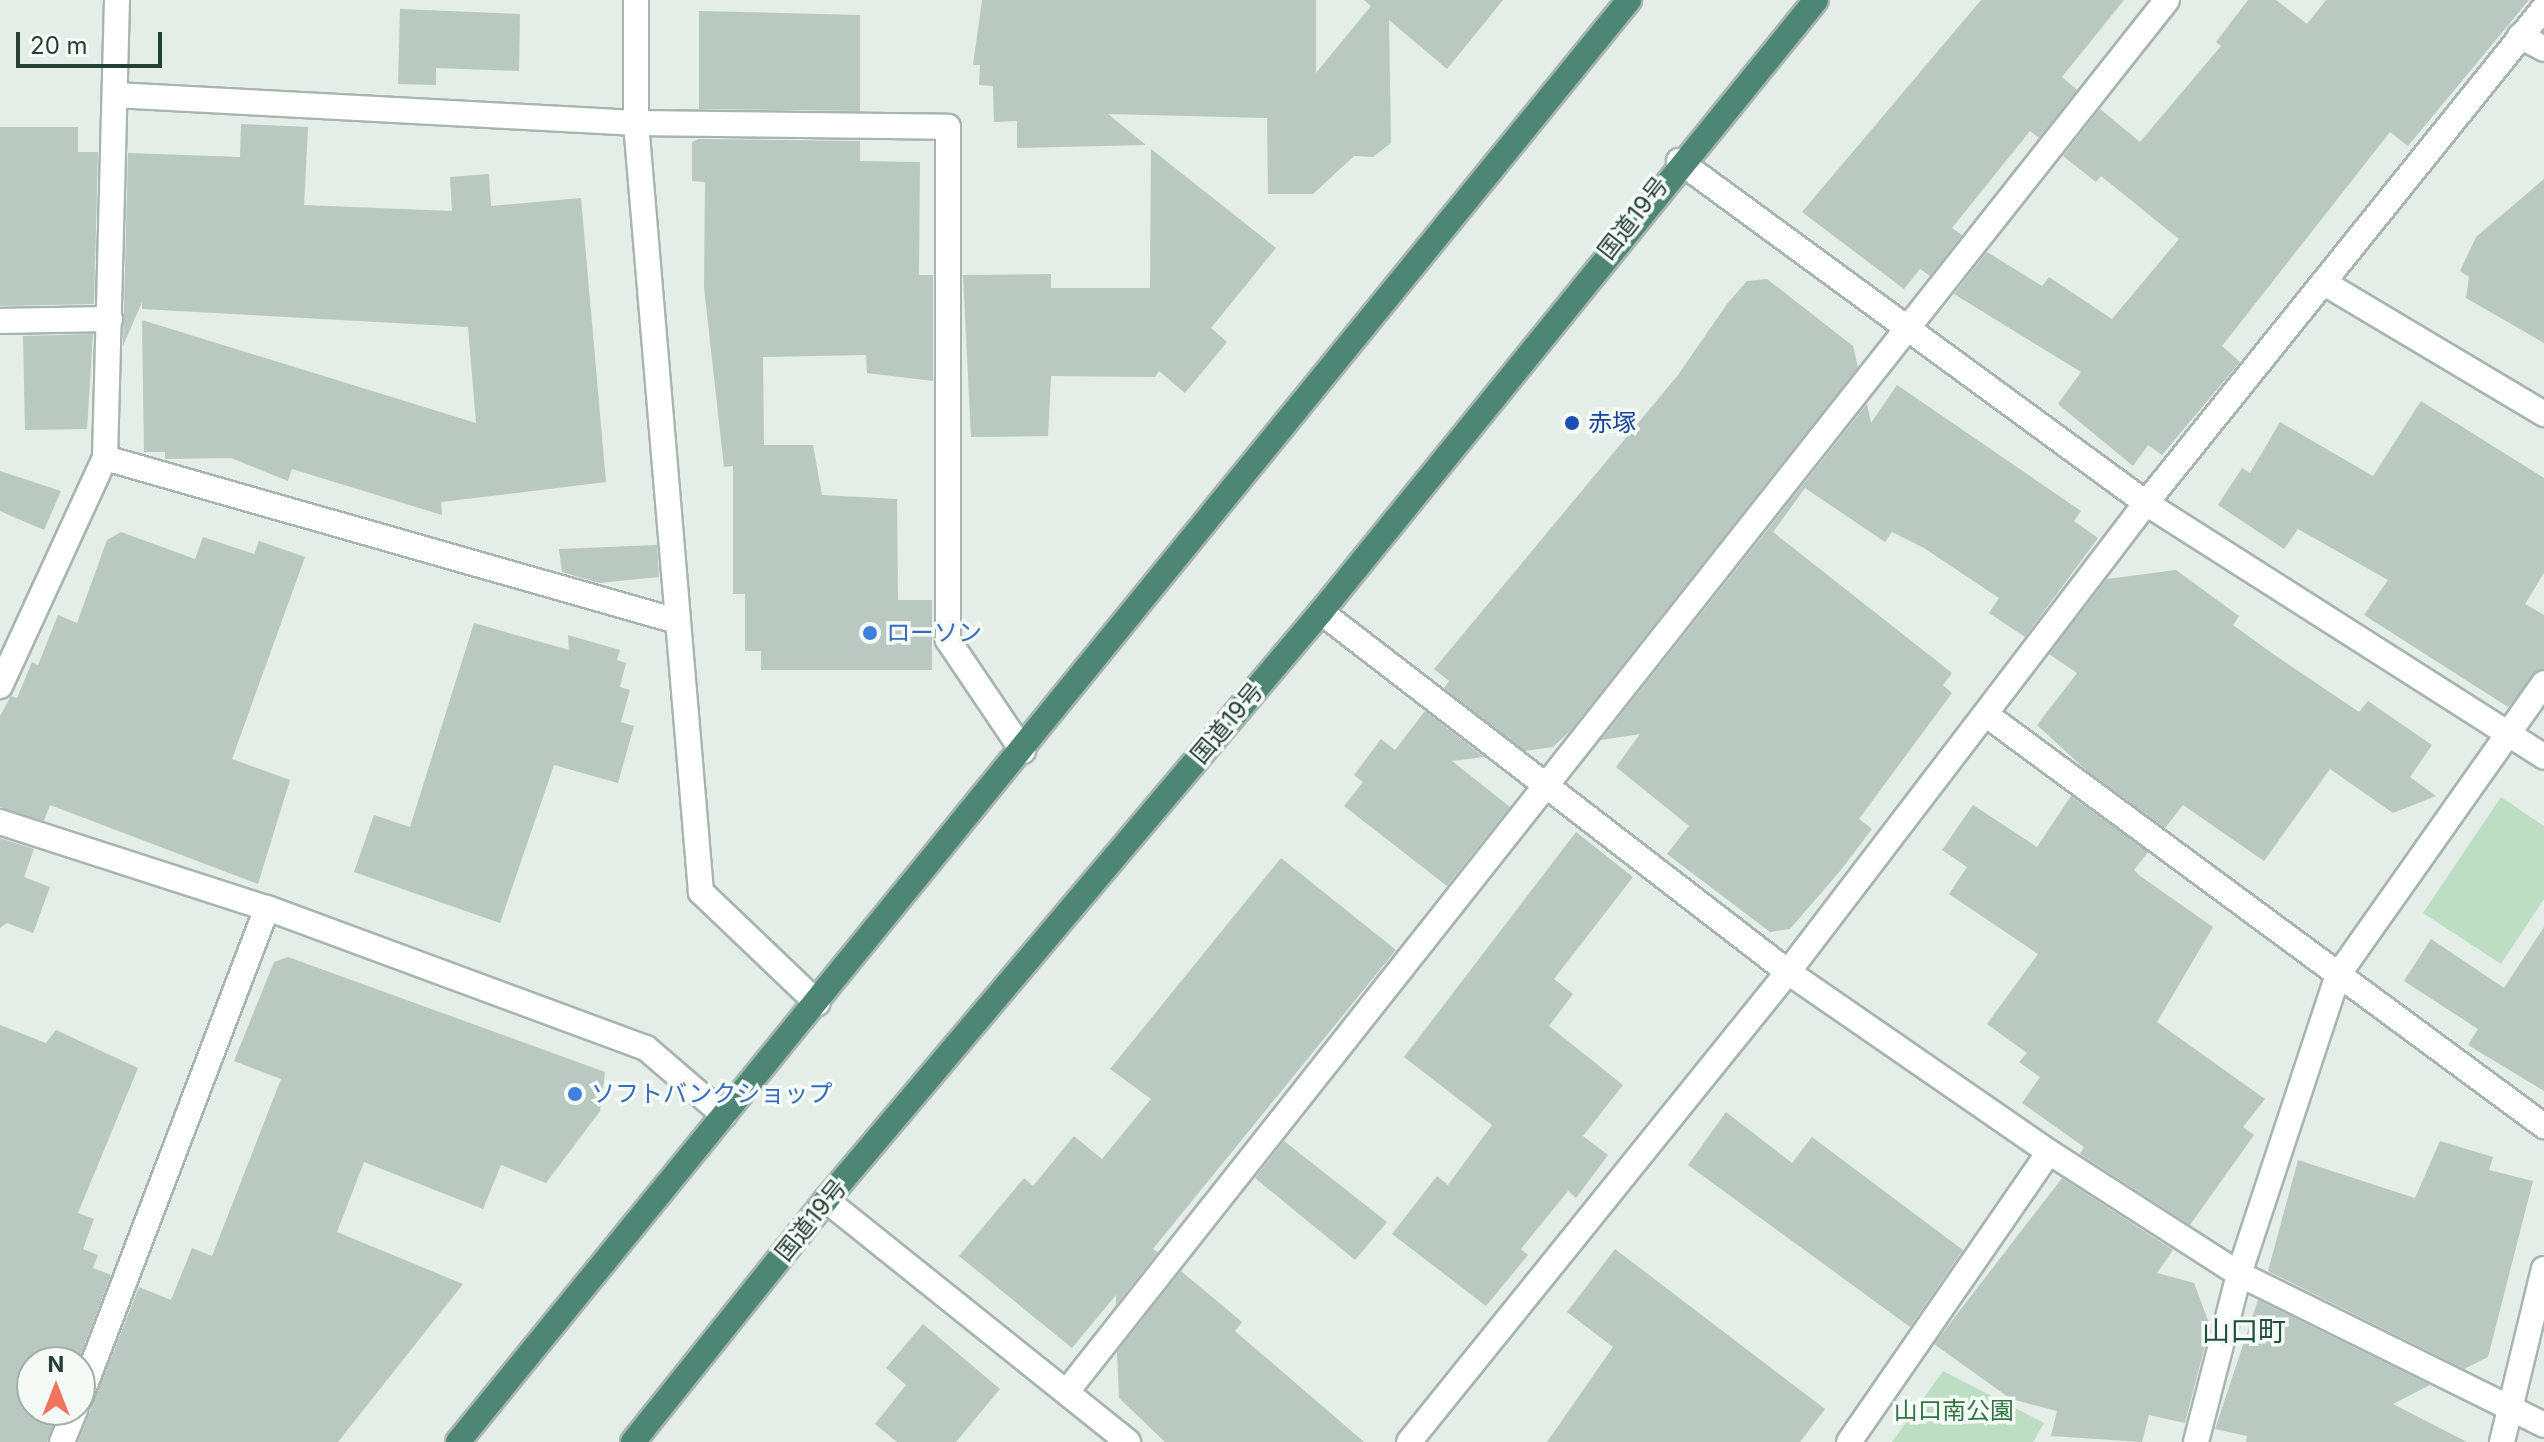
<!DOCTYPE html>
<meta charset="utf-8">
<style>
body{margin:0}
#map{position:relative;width:2544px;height:1442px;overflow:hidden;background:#e4ede8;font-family:Inter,"Noto Sans JP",sans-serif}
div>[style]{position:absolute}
.green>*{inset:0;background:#bedec3}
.building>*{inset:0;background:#b9c8c1}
.roads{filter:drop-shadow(2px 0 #a7b5af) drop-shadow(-2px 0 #a7b5af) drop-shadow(0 2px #a7b5af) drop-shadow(0 -2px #a7b5af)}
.minor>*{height:24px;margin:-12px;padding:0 12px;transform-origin:12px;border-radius:12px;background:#fff}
.trunk>*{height:24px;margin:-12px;padding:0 12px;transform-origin:12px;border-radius:12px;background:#4d8674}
.dots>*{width:22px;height:22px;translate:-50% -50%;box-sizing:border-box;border:4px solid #f5faf7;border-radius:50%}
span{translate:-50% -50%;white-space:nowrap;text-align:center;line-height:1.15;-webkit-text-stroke:7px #f5faf7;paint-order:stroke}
.street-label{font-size:24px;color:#243f35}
.transit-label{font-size:24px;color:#164399}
.left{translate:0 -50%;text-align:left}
.shop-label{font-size:24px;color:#366cbe}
.park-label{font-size:24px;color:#2e7542}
.quarter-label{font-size:28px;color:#205140}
.north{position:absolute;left:16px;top:1346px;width:80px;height:80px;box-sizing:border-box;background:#f5faf7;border:2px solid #a1afa9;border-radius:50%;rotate:0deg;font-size:22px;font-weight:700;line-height:32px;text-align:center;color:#243f35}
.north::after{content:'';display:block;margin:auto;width:28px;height:36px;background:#f07460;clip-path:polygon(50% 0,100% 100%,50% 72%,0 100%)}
.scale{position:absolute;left:16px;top:32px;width:146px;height:36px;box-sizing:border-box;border:4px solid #243f35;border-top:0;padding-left:10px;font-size:24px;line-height:28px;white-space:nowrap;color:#243f35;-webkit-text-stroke:6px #f5faf7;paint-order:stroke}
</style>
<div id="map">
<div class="green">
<i style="clip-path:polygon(2501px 797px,2544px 826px,2544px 899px,2501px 964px,2423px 913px)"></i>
<i style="clip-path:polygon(1943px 1371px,2044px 1423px,2033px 1442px,1892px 1442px)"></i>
</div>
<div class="building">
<i style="clip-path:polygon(982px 0,1316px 0,1316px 73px,1371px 6px,1364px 0,1503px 0,1447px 69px,1389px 20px,1391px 143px,1373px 157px,1354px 156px,1313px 194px,1268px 194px,1267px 118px,1108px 114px,1146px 145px,1017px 148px,1017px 121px,994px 122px,993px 86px,979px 85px,980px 65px,973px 65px)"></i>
<i style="clip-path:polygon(1981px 0,2124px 0,2062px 77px,2077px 90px,2039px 138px,2030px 131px,1952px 228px,1962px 235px,1930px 276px,1920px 269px,1904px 289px,1802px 212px)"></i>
<i style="clip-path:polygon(2248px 0,2276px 0,2307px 24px,2326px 0,2529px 0,2408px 146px,2390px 132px,2222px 346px,2240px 362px,2162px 455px,2148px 445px,2133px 466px,2058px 404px,2081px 372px,1954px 294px,1987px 252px,2042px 286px,2049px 277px,2112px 319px,2179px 239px,2101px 176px,2096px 182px,2063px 156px,2100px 109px,2140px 142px,2221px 46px,2216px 42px)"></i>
<i style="clip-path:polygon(400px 9px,520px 14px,519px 71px,436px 68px,436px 85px,398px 84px)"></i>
<i style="clip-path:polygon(699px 11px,860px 15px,860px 111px,699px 109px)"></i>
<i style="clip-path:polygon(241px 124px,308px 127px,304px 205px,452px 211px,450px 177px,489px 174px,491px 206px,581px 198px,606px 482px,441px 502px,442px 515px,292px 469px,288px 481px,231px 458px,165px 459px,165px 452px,144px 452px,142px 320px,476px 423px,468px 327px,142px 309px,142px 302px,123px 346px,128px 153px,240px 157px)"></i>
<i style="clip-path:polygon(0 127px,78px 127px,78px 152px,98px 152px,94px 304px,0 306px)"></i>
<i style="clip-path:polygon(699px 139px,860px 141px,860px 161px,920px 162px,919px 275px,933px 275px,933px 381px,867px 373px,866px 355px,763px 357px,764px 445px,813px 445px,822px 495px,897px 499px,898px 600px,932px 600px,932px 670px,761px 670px,761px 651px,745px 651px,745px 594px,733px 594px,733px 466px,724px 467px,704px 287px,705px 182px,692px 181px,692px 142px)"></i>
<i style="clip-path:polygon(1151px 149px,1276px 248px,1211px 328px,1227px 342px,1185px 393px,1159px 371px,1155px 377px,1051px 376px,1048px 436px,971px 437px,963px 275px,1051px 274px,1051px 288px,1150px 288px)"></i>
<i style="clip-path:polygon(2544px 179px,2544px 343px,2466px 298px,2469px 277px,2460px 271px,2476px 237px)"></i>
<i style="clip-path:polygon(1767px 279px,1853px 346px,1858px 367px,1570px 731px,1553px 747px,1525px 751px,1444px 688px,1449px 681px,1434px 669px,1678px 375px,1727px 304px,1747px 281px)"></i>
<i style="clip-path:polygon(93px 334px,87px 429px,25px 430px,23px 336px)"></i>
<i style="clip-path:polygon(1897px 385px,2081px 511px,2074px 521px,2098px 538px,2025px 637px,1989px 613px,1999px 598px,1924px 548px,1892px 532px,1885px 542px,1805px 488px,1773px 532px,1952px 673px,1943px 685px,1952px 693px,1859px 819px,1872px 829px,1841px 870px,1790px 929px,1770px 932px,1667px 854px,1689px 826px,1616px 767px,1640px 734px,1601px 740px,1867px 404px,1871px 423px)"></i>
<i style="clip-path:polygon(2421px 401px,2544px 478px,2544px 573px,2525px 604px,2544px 615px,2544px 668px,2508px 707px,2364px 615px,2388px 580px,2298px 529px,2284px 549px,2218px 505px,2242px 468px,2250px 473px,2280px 422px,2373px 476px)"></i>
<i style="clip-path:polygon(0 471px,61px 491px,44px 530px,0 511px)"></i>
<i style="clip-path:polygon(121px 532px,195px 559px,203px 537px,254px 554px,259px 541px,305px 557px,232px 759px,290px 780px,258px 884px,50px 805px,44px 821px,0 807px,0 716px,11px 696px,17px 698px,32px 662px,38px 665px,58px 615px,77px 623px,107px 540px)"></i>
<i style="clip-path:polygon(657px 545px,659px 577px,599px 583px,562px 572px,559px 549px)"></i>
<i style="clip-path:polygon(2176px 570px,2239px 616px,2233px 625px,2276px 656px,2359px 712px,2368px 701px,2432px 745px,2410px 777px,2436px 796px,2393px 813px,2330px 769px,2264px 861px,2183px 805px,2165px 828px,2087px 771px,2037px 725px,2077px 673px,2049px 654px,2107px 579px)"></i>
<i style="clip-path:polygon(474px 623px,569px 650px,568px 635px,620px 650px,617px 660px,626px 663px,620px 687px,630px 690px,621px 722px,634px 726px,618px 783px,554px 765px,500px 923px,354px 872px,374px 815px,410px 827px)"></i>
<i style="clip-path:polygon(1425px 711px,1484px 757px,1452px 761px,1510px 807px,1447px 886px,1344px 806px,1363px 782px,1354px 775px,1381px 739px,1395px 750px)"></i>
<i style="clip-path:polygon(2071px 796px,2148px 852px,2134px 870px,2140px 876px,2213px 927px,2157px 1022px,2265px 1099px,2243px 1127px,2254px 1135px,2190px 1225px,2080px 1154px,2084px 1147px,2022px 1103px,2040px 1077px,2019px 1062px,2027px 1053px,1987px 1024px,2038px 954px,1949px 894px,1967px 867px,1942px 850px,1973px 805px,2037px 847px)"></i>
<i style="clip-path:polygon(1576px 832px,1633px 877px,1554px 979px,1573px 994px,1549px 1026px,1623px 1085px,1583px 1136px,1608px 1155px,1576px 1198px,1568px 1191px,1521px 1249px,1528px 1255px,1486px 1306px,1392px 1234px,1437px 1176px,1448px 1185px,1492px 1125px,1404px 1057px)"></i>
<i style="clip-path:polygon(0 838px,34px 849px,24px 877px,50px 887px,33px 933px,7px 923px,0 928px)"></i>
<i style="clip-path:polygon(1281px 858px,1396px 950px,1153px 1249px,1158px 1252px,1116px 1305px,1116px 1295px,1072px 1348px,959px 1256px,1024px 1178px,1033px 1186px,1074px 1136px,1102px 1159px,1151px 1099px,1110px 1069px)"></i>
<i style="clip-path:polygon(2544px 927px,2544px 1091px,2468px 1045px,2478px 1029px,2404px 981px,2431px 939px,2504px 988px)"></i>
<i style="clip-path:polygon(288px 957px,605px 1072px,600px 1111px,546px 1183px,501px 1165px,483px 1209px,364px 1162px,337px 1232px,463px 1284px,338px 1442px,78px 1442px,139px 1287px,171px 1300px,192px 1248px,212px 1256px,281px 1079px,234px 1061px,274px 962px)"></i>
<i style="clip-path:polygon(0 1025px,46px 1043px,56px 1030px,138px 1068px,78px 1213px,94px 1219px,83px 1249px,98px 1255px,93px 1268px,111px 1275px,78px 1362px,32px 1362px,32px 1410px,59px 1410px,47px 1442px,0 1442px)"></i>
<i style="clip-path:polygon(1726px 1112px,1792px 1163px,1812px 1137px,1963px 1250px,1910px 1327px,1688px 1165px)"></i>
<i style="clip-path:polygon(1284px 1141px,1387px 1222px,1355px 1260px,1255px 1178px)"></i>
<i style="clip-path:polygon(2440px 1141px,2493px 1157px,2489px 1170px,2533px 1181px,2488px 1357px,2464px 1369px,2268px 1271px,2298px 1160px,2415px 1198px)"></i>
<i style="clip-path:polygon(2062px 1178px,2173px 1250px,2157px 1273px,2194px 1283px,2210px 1326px,2185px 1423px,2149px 1415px,2142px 1442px,2051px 1436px,2057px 1411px,2011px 1399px,1934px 1344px)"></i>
<i style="clip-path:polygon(1615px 1249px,1825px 1409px,1800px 1442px,1547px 1442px,1613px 1347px,1567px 1312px)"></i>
<i style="clip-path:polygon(1181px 1271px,1242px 1322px,1235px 1331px,1364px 1442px,1165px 1442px,1119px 1398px,1117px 1352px)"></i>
<i style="clip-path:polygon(2258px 1300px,2430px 1385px,2393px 1404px,2467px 1442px,2246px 1442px,2247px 1436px,2215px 1429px)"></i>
<i style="clip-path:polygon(923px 1324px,1000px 1389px,956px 1442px,897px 1442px,875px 1424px,906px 1385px,886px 1368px)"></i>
</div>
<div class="roads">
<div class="minor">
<i style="left:636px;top:0;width:123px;rotate:90deg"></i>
<i style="left:636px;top:123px;width:772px;rotate:85.17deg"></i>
<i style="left:701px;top:892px;width:161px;rotate:43.7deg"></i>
<i style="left:2520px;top:36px;width:27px;rotate:28deg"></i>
<i style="left:115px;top:95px;width:522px;rotate:3.08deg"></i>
<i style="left:636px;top:123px;width:312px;rotate:0.7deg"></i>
<i style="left:948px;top:127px;width:513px;rotate:90deg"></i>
<i style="left:948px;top:640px;width:134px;rotate:56deg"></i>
<i style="left:1679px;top:161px;width:579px;rotate:36.22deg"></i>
<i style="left:2146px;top:503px;width:472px;rotate:32.5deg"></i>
<i style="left:2326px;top:284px;width:254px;rotate:30.8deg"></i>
<i style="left:0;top:321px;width:110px;rotate:-1deg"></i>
<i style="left:105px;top:458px;width:595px;rotate:15.91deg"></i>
<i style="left:1321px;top:612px;width:590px;rotate:37.63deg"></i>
<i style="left:1788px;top:972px;width:317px;rotate:34.6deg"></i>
<i style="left:2049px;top:1152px;width:226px;rotate:32.7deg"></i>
<i style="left:2239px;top:1274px;width:340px;rotate:26.3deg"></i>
<i style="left:0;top:686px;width:251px;rotate:-65.3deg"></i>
<i style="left:105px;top:458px;width:458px;rotate:-88.5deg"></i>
<i style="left:1988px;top:716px;width:691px;rotate:36.41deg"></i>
<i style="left:0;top:822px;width:281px;rotate:17.9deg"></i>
<i style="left:267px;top:908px;width:404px;rotate:20.3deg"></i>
<i style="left:646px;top:1048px;width:103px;rotate:40.7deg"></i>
<i style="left:826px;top:1200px;width:387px;rotate:38.7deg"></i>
<i style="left:1068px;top:1390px;width:1772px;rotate:-51.67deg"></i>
<i style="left:80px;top:1398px;width:524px;rotate:-69.11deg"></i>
<i style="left:62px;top:1442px;width:35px;rotate:-68deg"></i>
<i style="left:1409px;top:1442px;width:604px;rotate:-51.12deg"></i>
<i style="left:1788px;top:972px;width:590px;rotate:-52.64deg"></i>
<i style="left:2146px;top:503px;width:635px;rotate:-51.2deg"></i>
<i style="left:1849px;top:1442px;width:352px;rotate:-55.4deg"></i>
<i style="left:2196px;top:1442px;width:173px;rotate:-75.6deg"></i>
<i style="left:2239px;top:1274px;width:315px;rotate:-71.7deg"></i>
<i style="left:2338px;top:975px;width:357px;rotate:-54.8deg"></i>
<i style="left:2502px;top:1442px;width:178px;rotate:-76.4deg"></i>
</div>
<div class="trunk">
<i style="left:458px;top:1442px;width:1858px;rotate:-50.92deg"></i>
<i style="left:633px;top:1442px;width:310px;rotate:-51.4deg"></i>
<i style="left:826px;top:1200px;width:769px;rotate:-49.91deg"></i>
<i style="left:1321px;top:612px;width:787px;rotate:-51.03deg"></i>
</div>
</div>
<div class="dots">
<i style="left:1572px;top:423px;background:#1a4fb4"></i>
<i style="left:870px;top:633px;background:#3f7fe0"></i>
<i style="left:575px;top:1094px;background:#3f7fe0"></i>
</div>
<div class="street-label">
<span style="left:1633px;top:218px;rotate:-52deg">国道19号</span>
<span style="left:1227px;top:723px;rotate:-50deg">国道19号</span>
<span style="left:811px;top:1220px;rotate:-51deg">国道19号</span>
</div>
<div class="transit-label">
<span class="left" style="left:1588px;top:423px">赤塚</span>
</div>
<div class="shop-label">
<span class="left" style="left:886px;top:633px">ローソン</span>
<span class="left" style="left:591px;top:1094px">ソフトバンクショップ</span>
</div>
<div class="park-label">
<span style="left:1954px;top:1411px">山口南公園</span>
</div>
<div class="quarter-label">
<span style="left:2244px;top:1331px">山口町</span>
</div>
<div class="north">N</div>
<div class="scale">20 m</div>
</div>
